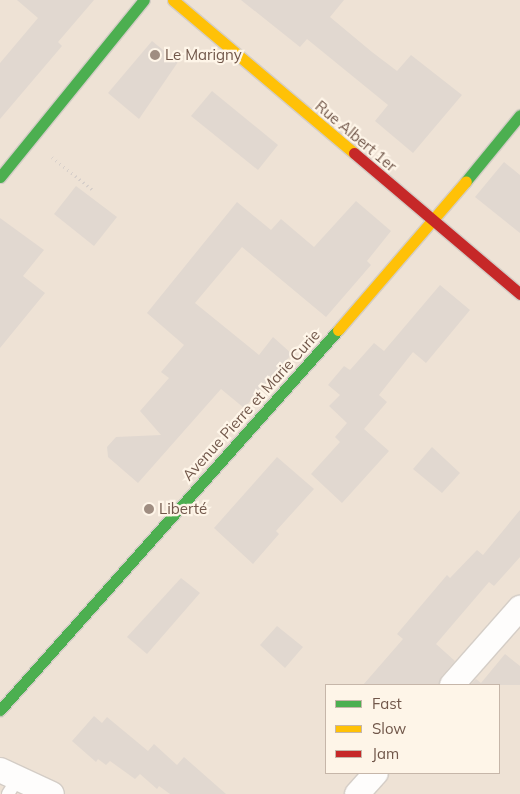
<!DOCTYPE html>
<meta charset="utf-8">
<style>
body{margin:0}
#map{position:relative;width:520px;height:794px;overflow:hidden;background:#f5f0e8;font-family:Mulish,sans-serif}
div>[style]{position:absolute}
.residential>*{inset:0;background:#eee2d5}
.building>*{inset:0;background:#e1d8d0}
.path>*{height:3px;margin-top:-1.5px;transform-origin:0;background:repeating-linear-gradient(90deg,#d7cfca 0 1px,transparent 0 5px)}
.roads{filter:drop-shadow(1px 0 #d4cdc6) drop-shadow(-1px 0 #d4cdc6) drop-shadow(0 1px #d4cdc6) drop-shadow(0 -1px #d4cdc6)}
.lane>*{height:12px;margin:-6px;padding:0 6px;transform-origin:6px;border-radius:6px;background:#fefdfc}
.street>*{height:24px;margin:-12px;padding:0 12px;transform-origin:12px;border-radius:12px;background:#fefdfc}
.fast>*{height:11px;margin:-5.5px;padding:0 5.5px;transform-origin:5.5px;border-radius:5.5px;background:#4caf50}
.slow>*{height:11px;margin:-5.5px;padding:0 5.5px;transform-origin:5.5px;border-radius:5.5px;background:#ffc107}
.jam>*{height:11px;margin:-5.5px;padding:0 5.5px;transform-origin:5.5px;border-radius:5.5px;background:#c62828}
.dots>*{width:14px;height:14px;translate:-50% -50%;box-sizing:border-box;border:2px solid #fef5e8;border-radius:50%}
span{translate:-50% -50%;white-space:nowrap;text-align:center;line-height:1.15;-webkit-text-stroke:4.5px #fef5e8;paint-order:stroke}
.poi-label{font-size:15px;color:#71574a}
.left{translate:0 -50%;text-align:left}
.street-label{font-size:15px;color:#71574a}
.legend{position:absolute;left:325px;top:684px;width:175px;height:90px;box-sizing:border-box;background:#fef5e8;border:1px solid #c6b6a9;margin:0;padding:6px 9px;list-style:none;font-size:15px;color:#71574a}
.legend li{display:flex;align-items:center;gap:10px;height:25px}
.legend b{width:25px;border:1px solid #c6b6a9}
</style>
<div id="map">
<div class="residential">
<i style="clip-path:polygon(evenodd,0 0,520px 0,520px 794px,0 794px,0 0,326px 685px,499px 685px,499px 773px,326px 773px,326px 685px)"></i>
</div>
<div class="building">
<i style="clip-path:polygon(17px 0,94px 0,58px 42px,62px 46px,0 119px,0 63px,38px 18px)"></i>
<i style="clip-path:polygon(241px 0,344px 0,330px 17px,372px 52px,397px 71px,411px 55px,462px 95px,413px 153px,375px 121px,388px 105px,307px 39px,300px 47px)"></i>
<i style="clip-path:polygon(152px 41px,178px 62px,139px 119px,108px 93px)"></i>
<i style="clip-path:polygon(212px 91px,278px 145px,258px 170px,191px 116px)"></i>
<i style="clip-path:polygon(504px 162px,520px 175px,520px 233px,475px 197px)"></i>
<i style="clip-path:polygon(76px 186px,117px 217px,94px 246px,54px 214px)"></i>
<i style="clip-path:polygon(356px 201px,391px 231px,367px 261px,371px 265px,326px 317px,242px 247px,195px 303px,259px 355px,273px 337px,292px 354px,244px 408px,221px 389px,138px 483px,108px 457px,107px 447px,116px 437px,161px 435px,140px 411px,169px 378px,161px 372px,184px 345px,147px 313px,237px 202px,271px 230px,281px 219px,314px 247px)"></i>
<i style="clip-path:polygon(0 218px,44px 250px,23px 276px,45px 293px,0 348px)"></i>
<i style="clip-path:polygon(440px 285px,470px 310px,426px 363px,413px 352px,379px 395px,387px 402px,364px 429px,389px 451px,342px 503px,311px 474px,340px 442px,335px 437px,347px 423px,329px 406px,340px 395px,328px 385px,344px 366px,350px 370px,374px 343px,384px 351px)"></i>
<i style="clip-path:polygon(432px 447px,460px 473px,442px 493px,413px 469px)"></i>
<i style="clip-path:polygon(277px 457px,314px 489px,276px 531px,279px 534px,253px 564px,214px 528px)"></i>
<i style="clip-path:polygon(520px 510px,520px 557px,494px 586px,489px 582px,436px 644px,455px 661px,442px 676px,439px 685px,363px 685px,403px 639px,397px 634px,447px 575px,450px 578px,477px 550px,483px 555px)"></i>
<i style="clip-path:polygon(181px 578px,200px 593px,147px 654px,127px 637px)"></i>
<i style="clip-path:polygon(277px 626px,303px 647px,285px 668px,260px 645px)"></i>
<i style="clip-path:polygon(505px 654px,520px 666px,520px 685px,470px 685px,476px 679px,481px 683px)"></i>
<i style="clip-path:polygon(94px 716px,102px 723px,107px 717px,148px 751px,154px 744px,177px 765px,184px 757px,226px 794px,170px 794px,159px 786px,157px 789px,140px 774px,135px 779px,110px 761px,106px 765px,98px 759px,96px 762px,72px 741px)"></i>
</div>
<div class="path">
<i style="left:52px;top:157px;width:53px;rotate:38.8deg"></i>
</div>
<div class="roads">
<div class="lane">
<i style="left:8px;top:794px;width:19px;rotate:-58deg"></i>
</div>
<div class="street">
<i style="left:452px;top:685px;width:103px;rotate:-48.6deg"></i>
<i style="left:0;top:770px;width:57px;rotate:24.8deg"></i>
<i style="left:357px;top:794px;width:28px;rotate:-48deg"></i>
</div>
<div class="fast">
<i style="left:0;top:177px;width:228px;rotate:-50.9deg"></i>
<i style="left:466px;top:181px;width:85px;rotate:-50.7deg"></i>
<i style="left:0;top:710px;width:509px;rotate:-48.35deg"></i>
</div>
<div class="slow">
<i style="left:173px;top:0;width:237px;rotate:40.2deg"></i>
<i style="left:338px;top:330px;width:196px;rotate:-49.3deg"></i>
</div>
<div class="jam">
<i style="left:354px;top:153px;width:218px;rotate:40.3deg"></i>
</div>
</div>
<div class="dots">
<i style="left:155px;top:55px;background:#9f8d81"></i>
<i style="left:149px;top:509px;background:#9f8d81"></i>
</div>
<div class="poi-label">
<span class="left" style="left:165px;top:55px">Le Marigny</span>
<span class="left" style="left:159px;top:509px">Liberté</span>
</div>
<div class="street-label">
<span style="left:356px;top:136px;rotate:40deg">Rue Albert 1er</span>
<span style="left:251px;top:405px;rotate:-48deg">Avenue Pierre et Marie Curie</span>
</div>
<ul class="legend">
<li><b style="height:6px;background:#4caf50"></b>Fast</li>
<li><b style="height:6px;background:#ffc107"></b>Slow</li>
<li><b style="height:6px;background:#c62828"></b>Jam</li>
</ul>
</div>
